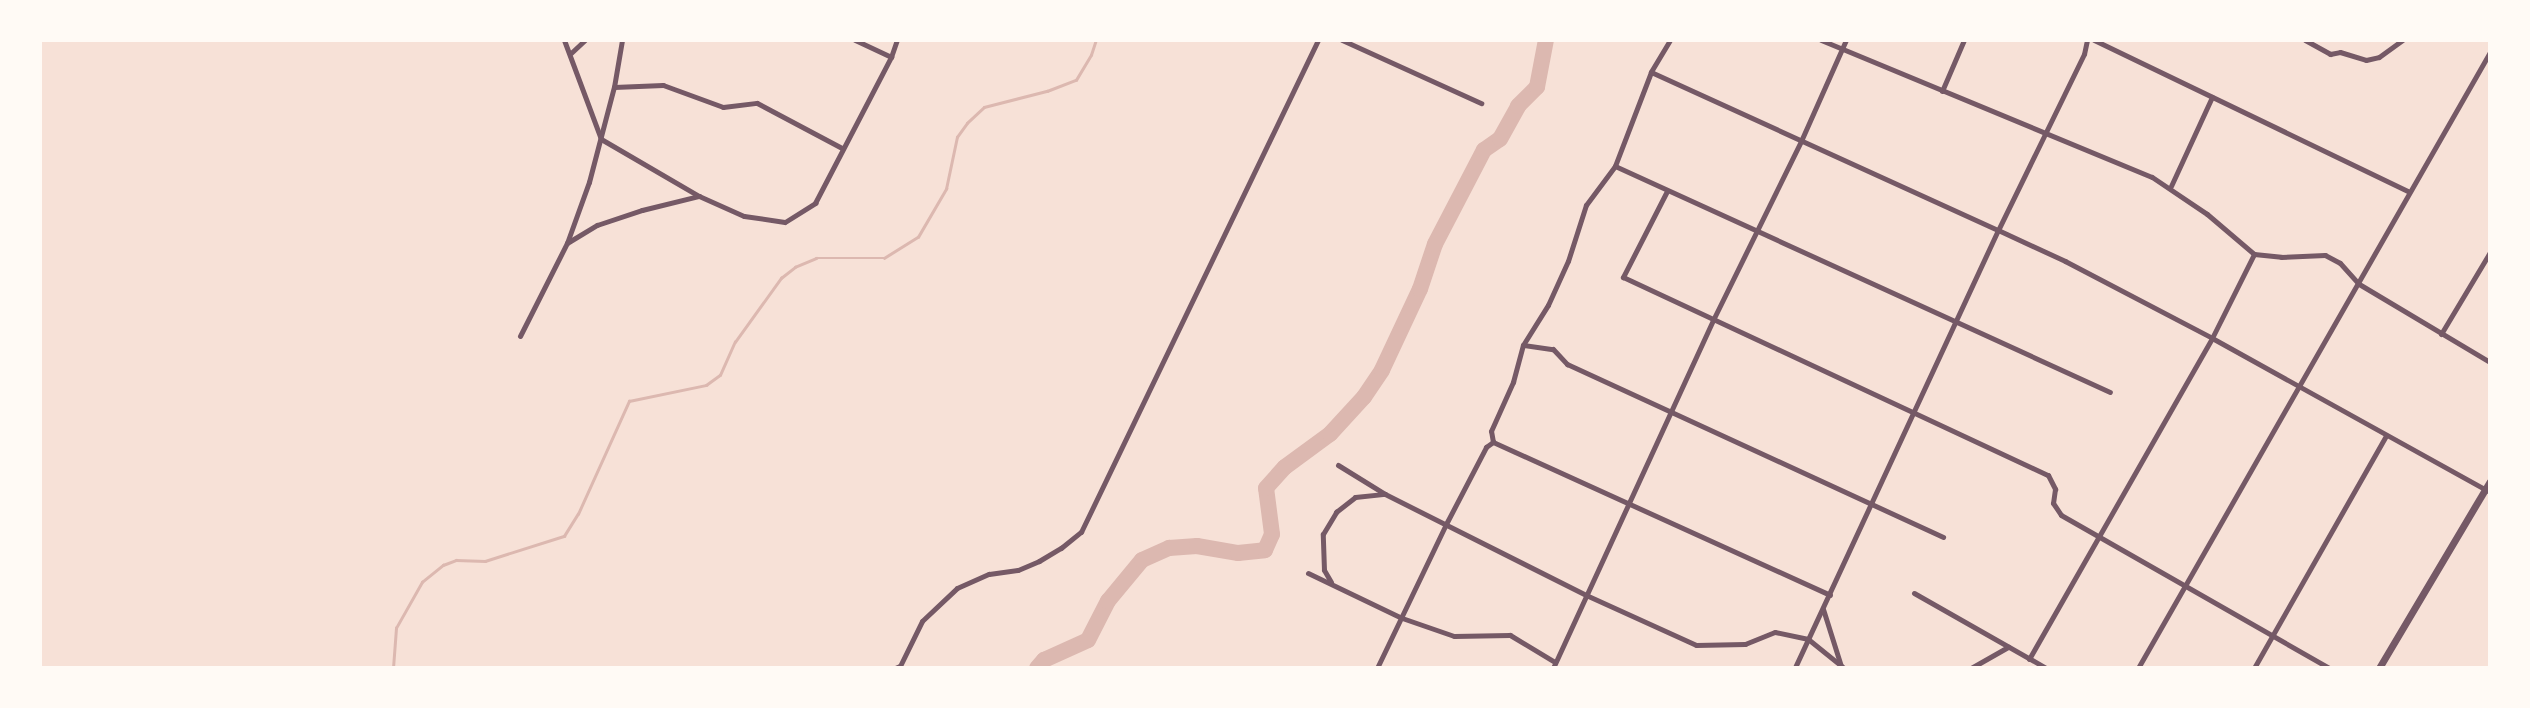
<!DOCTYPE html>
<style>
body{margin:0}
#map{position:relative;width:2530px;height:708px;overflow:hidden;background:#f7e1d7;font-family:Overpass,sans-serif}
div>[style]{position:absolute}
.stream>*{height:2.5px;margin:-1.25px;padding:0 1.25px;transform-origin:1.25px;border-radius:1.25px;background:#dcb8b0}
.river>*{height:16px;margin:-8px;padding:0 8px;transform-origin:8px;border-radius:8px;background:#dcb8b0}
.minor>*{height:5px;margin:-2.5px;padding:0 2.5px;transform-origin:2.5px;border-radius:2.5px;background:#755966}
.tertiary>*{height:7px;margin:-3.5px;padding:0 3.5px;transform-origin:3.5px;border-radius:3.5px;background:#755966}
span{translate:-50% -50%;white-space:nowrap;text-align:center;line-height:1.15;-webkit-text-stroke:7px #fffaf5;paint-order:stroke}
.frame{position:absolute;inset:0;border:42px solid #fffaf5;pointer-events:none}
</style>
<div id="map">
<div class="stream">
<i style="left:393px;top:668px;width:40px;rotate:-85.7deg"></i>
<i style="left:396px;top:628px;width:53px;rotate:-60.5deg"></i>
<i style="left:422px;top:582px;width:27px;rotate:-39deg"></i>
<i style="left:443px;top:565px;width:14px;rotate:-21deg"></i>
<i style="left:456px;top:560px;width:29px;rotate:2deg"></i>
<i style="left:485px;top:561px;width:83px;rotate:-17.6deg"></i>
<i style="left:564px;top:536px;width:26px;rotate:-58deg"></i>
<i style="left:578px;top:514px;width:124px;rotate:-65.7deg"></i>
<i style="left:629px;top:401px;width:79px;rotate:-11.7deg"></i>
<i style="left:706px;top:385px;width:17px;rotate:-36deg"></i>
<i style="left:720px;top:375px;width:36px;rotate:-66deg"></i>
<i style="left:735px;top:342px;width:79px;rotate:-54.3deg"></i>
<i style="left:781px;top:278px;width:18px;rotate:-38deg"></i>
<i style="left:795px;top:267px;width:23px;rotate:-23deg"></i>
<i style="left:816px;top:258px;width:68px"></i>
<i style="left:884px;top:258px;width:40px;rotate:-32deg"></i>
<i style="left:918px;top:237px;width:56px;rotate:-59.7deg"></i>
<i style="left:946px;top:189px;width:53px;rotate:-78.1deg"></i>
<i style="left:957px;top:137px;width:17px;rotate:-54deg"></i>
<i style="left:967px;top:123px;width:23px;rotate:-43deg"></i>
<i style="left:984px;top:107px;width:65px;rotate:-14.3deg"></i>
<i style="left:1047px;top:91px;width:31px;rotate:-21deg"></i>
<i style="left:1076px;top:80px;width:29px;rotate:-59deg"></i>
<i style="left:1091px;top:55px;width:16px;rotate:-72deg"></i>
</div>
<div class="river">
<i style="left:1037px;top:668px;width:11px;rotate:-49deg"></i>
<i style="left:1044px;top:660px;width:48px;rotate:-24.4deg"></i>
<i style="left:1088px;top:640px;width:44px;rotate:-62.9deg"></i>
<i style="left:1108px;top:601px;width:53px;rotate:-50.3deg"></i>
<i style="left:1142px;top:560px;width:30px;rotate:-24deg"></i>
<i style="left:1169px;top:548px;width:28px;rotate:-4deg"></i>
<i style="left:1197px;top:546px;width:42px;rotate:9.7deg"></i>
<i style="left:1238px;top:553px;width:27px;rotate:-6deg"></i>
<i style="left:1265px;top:550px;width:17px;rotate:-66deg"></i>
<i style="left:1272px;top:534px;width:46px;rotate:-97.4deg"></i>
<i style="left:1266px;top:488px;width:28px;rotate:-48deg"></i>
<i style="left:1285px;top:467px;width:56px;rotate:-36.3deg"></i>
<i style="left:1330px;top:434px;width:50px;rotate:-47.4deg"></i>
<i style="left:1364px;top:397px;width:32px;rotate:-56deg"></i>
<i style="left:1382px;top:370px;width:89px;rotate:-64.9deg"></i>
<i style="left:1420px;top:289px;width:47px;rotate:-71.6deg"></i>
<i style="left:1435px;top:244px;width:106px;rotate:-62.5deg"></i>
<i style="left:1484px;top:150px;width:19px;rotate:-35deg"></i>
<i style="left:1500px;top:139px;width:38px;rotate:-61deg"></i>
<i style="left:1518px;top:106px;width:27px;rotate:-45deg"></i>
<i style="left:1537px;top:87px;width:48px;rotate:-79.2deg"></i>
</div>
<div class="minor">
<i style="left:564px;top:40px;width:106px;rotate:69.5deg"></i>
<i style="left:601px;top:139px;width:113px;rotate:30.2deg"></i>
<i style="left:855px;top:40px;width:40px;rotate:25deg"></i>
<i style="left:1342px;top:40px;width:153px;rotate:24.4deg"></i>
<i style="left:1670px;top:40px;width:37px;rotate:121deg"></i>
<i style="left:1651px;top:72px;width:101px;rotate:111deg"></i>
<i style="left:1615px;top:166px;width:544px;rotate:24.54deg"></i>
<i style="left:1821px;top:40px;width:358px;rotate:22.5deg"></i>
<i style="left:2152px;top:177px;width:66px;rotate:33.9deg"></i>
<i style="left:2207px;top:214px;width:62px;rotate:40.4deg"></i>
<i style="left:2254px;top:254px;width:27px;rotate:6deg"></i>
<i style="left:2281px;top:257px;width:44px;rotate:-2.6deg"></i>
<i style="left:2325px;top:255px;width:17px;rotate:28deg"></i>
<i style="left:2340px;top:263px;width:28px;rotate:48deg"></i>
<i style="left:2359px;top:284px;width:152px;rotate:30.8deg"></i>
<i style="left:2087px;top:40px;width:14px;rotate:102deg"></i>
<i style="left:2084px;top:54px;width:196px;rotate:116deg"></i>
<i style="left:1998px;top:230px;width:74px;rotate:24.8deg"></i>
<i style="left:2065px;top:261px;width:166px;rotate:27.6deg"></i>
<i style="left:2212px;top:338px;width:318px;rotate:29deg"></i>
<i style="left:2094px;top:40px;width:348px;rotate:25.7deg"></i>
<i style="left:2305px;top:40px;width:29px;rotate:29deg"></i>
<i style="left:2330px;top:54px;width:10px;rotate:-11deg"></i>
<i style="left:2340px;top:52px;width:27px;rotate:17deg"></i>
<i style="left:2366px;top:60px;width:13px;rotate:-13deg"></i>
<i style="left:2379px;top:57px;width:29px;rotate:-36deg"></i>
<i style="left:571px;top:53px;width:19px;rotate:-43deg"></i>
<i style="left:1651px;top:72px;width:381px;rotate:24.5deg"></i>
<i style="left:1998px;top:230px;width:483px;rotate:114.9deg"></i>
<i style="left:614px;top:87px;width:49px;rotate:-2.3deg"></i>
<i style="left:663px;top:85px;width:64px;rotate:20.1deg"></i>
<i style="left:723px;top:107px;width:34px;rotate:-7deg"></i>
<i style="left:757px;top:103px;width:96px;rotate:27.9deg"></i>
<i style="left:1942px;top:91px;width:56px;rotate:-66.7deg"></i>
<i style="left:2171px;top:186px;width:98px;rotate:-65.3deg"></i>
<i style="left:1667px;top:191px;width:97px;rotate:117.1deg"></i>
<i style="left:1623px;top:277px;width:469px;rotate:25deg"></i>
<i style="left:2048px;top:475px;width:16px;rotate:63deg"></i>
<i style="left:2055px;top:489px;width:14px;rotate:98deg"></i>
<i style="left:2053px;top:503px;width:14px;rotate:56deg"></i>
<i style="left:2061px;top:515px;width:309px;rotate:29.7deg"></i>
<i style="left:567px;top:243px;width:65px;rotate:-70.2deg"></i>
<i style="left:589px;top:182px;width:98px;rotate:-75.3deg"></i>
<i style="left:614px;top:87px;width:48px;rotate:-80.3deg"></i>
<i style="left:2441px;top:334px;width:96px;rotate:-59.1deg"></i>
<i style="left:520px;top:336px;width:104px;rotate:-63.2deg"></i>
<i style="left:567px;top:243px;width:35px;rotate:-31deg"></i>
<i style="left:597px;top:225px;width:47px;rotate:-18.4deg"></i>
<i style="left:642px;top:210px;width:59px;rotate:-13.8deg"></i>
<i style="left:699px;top:196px;width:49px;rotate:24deg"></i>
<i style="left:744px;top:216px;width:41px;rotate:8.3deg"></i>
<i style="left:785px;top:222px;width:36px;rotate:-32deg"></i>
<i style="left:815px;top:203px;width:165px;rotate:-62.5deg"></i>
<i style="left:891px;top:57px;width:18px;rotate:-71deg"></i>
<i style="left:1523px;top:345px;width:30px;rotate:8deg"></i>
<i style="left:1553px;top:349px;width:21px;rotate:47deg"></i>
<i style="left:1567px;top:364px;width:414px;rotate:24.7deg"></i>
<i style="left:1493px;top:442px;width:11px;rotate:-100deg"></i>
<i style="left:1491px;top:431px;width:54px;rotate:-65.8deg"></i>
<i style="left:1513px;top:382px;width:38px;rotate:-75deg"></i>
<i style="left:1523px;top:345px;width:47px;rotate:-58deg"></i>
<i style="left:1548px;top:305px;width:48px;rotate:-65.6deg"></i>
<i style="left:1568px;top:261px;width:59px;rotate:-72.2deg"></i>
<i style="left:1586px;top:205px;width:49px;rotate:-53.4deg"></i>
<i style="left:1338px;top:465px;width:55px;rotate:31.7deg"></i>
<i style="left:1385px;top:494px;width:225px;rotate:26.7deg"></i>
<i style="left:1586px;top:595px;width:121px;rotate:24.4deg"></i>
<i style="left:1696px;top:645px;width:49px;rotate:-1.2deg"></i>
<i style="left:1745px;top:644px;width:32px;rotate:-22deg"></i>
<i style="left:1775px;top:632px;width:34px;rotate:12deg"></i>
<i style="left:1808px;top:639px;width:46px;rotate:38.9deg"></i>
<i style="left:1308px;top:573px;width:104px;rotate:25.6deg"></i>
<i style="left:1402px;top:618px;width:55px;rotate:19.1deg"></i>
<i style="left:1454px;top:636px;width:56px;rotate:-1deg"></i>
<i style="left:1510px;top:635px;width:52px;rotate:31deg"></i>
<i style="left:1331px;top:582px;width:14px;rotate:-120deg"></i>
<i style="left:1324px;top:570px;width:36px;rotate:-92deg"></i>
<i style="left:1323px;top:534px;width:26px;rotate:-59deg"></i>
<i style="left:1336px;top:512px;width:24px;rotate:-38deg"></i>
<i style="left:1355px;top:497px;width:30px;rotate:-6deg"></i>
<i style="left:1914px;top:593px;width:152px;rotate:29.6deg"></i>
<i style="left:1823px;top:609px;width:60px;rotate:72.5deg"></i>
<i style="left:2029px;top:659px;width:369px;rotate:-60.3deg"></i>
<i style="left:2212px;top:338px;width:94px;rotate:-63.4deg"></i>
<i style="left:895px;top:668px;width:5px;rotate:-22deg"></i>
<i style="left:900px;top:666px;width:50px;rotate:-63.9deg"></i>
<i style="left:922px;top:621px;width:48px;rotate:-43.3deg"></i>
<i style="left:957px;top:588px;width:35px;rotate:-24deg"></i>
<i style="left:989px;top:574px;width:29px;rotate:-8deg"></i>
<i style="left:1018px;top:570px;width:23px;rotate:-23deg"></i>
<i style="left:1039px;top:561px;width:26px;rotate:-31deg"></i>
<i style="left:1061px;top:548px;width:26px;rotate:-39deg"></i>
<i style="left:1081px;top:532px;width:546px;rotate:-64.28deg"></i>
<i style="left:1377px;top:668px;width:160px;rotate:-64.4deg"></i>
<i style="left:1446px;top:524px;width:87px;rotate:-62.5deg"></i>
<i style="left:1486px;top:447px;width:9px;rotate:-36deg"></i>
<i style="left:1493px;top:442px;width:370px;rotate:24.4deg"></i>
<i style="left:1553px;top:668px;width:383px;rotate:-65.3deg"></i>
<i style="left:1713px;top:320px;width:199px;rotate:-63.8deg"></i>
<i style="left:1801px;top:141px;width:111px;rotate:-66deg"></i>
<i style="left:1971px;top:668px;width:43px;rotate:-29.6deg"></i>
<i style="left:2138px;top:668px;width:709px;rotate:-60.26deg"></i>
<i style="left:2254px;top:668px;width:266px;rotate:-60.4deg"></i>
</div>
<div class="tertiary">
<i style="left:2379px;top:668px;width:217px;rotate:-59.3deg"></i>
</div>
<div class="frame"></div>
</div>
